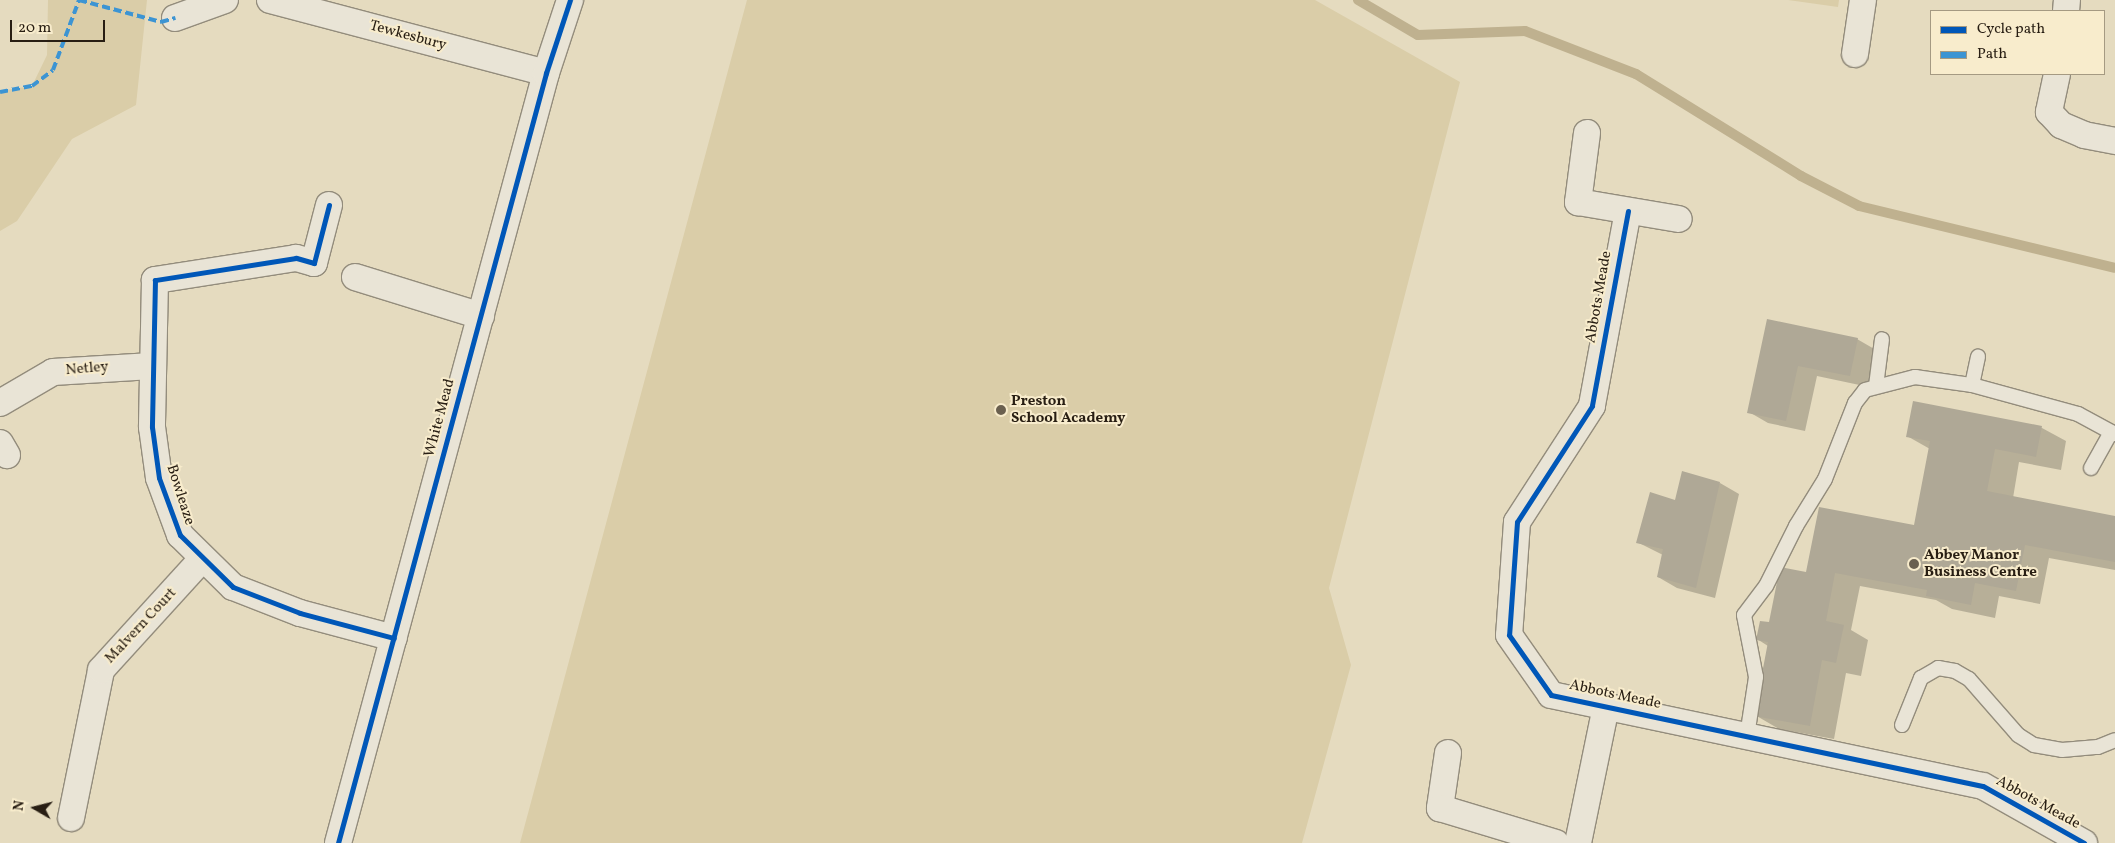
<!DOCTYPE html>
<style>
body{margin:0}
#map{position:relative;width:2115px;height:843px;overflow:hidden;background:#e5dbbf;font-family:Vollkorn,serif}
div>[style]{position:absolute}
.green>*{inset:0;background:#dacda8}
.shadow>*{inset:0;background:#0003}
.stream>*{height:10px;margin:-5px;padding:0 5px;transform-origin:5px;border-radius:5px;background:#bfb18f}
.building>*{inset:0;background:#afa896}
.roads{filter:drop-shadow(1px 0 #938c7c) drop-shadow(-1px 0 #938c7c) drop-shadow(0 1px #938c7c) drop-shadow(0 -1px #938c7c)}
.lane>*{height:14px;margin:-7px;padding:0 7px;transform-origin:7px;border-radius:7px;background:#e9e4d6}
.street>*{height:26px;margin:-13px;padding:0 13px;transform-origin:13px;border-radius:13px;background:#e9e4d6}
.quiet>*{height:4px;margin-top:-2px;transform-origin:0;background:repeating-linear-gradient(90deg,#3c94d3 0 8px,transparent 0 12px)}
.cycleway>*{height:5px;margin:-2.5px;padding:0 2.5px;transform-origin:2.5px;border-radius:2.5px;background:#0057b8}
.dots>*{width:14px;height:14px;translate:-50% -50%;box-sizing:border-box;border:2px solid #f8eccc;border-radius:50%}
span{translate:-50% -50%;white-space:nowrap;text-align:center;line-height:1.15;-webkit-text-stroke:4px #f8eccc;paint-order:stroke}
.street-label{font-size:15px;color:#281e13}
.poi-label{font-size:15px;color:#281e13;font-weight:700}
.left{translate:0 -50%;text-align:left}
.legend{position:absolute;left:1930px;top:10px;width:175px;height:65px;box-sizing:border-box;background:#f8eccc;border:1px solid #a59a82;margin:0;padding:6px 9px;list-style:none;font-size:15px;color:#281e13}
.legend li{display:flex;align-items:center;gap:10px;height:25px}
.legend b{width:25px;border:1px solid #a59a82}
.north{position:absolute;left:10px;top:783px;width:50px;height:50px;-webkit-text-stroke:4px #f8eccc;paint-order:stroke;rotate:278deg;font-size:14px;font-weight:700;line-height:20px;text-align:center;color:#281e13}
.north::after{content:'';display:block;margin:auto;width:18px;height:22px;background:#281e13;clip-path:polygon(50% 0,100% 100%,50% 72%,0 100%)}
.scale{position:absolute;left:10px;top:20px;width:95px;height:22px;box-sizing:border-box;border:2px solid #281e13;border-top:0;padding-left:6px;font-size:15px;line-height:18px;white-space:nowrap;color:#281e13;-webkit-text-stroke:4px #f8eccc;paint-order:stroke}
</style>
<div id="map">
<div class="green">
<i style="clip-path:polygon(48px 0,147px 0,136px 105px,72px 139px,17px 221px,0 231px,0 91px,32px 86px,47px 55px)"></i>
<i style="clip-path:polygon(747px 0,1315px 0,1460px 82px,1329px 588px,1351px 665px,1302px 843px,520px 843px)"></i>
<i style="clip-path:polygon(1788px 0,1839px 0,1838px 7px)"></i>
</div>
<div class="shadow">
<i style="clip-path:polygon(1768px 321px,1857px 339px,1876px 350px,1869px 387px,1817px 376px,1805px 431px,1768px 423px,1749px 412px)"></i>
<i style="clip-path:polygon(1914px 403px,2042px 428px,2066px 441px,2061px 470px,2019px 462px,2013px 498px,2115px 517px,2115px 570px,2049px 558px,2040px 604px,1999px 596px,1995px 618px,1952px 609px,1936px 600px,1860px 586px,1851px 630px,1868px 640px,1861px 676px,1846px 673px,1834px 739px,1779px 729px,1755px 715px,1768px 646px,1757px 639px,1807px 573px,1915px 526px,1930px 449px,1907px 436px)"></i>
<i style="clip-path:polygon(1720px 483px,1739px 494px,1715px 598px,1677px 588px,1658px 577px,1663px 555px,1637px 542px,1675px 502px)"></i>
</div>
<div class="stream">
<i style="left:1358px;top:0;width:69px;rotate:30.3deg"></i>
<i style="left:1418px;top:35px;width:107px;rotate:-2.1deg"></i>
<i style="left:1525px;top:31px;width:119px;rotate:21.2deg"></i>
<i style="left:1636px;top:74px;width:194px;rotate:31.7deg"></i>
<i style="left:1801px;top:176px;width:65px;rotate:27.3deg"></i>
<i style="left:1859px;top:206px;width:263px;rotate:13.6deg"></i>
</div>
<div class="building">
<i style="clip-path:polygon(1767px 319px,1858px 338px,1850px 376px,1798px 366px,1786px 421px,1747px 413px)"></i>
<i style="clip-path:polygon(1913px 401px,2042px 426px,2036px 457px,1995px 449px,1987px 491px,2115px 516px,2115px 562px,2025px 545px,2016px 591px,1975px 583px,1971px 605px,1926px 596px,1927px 590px,1835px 573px,1826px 621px,1844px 625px,1836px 663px,1822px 660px,1810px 726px,1754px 716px,1768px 642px,1756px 640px,1760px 621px,1769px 622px,1780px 567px,1806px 572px,1819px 507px,1914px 525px,1930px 441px,1906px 437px)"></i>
<i style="clip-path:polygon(1682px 471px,1720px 482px,1696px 588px,1657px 577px,1663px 549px,1636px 543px,1650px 492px,1675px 500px)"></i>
</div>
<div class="roads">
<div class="lane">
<i style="left:1972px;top:385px;width:29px;rotate:-78deg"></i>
<i style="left:1876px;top:386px;width:47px;rotate:-82.7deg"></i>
<i style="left:2091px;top:468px;width:41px;rotate:-60.9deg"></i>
<i style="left:1902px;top:725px;width:51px;rotate:-68deg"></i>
<i style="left:1921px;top:678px;width:20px;rotate:-30deg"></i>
<i style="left:1938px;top:668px;width:17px;rotate:10deg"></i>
<i style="left:1955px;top:671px;width:16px;rotate:30deg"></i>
<i style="left:1969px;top:679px;width:74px;rotate:48.8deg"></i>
<i style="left:2018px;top:735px;width:19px;rotate:32deg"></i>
<i style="left:2034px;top:745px;width:28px;rotate:10deg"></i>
<i style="left:2062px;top:750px;width:36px;rotate:-5deg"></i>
<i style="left:2098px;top:747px;width:18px;rotate:-22deg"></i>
<i style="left:1747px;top:736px;width:60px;rotate:-81.3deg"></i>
<i style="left:1756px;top:677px;width:63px;rotate:-101deg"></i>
<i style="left:1744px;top:615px;width:36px;rotate:-53deg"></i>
<i style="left:1766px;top:586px;width:67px;rotate:-63.4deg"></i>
<i style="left:1796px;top:526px;width:55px;rotate:-58.3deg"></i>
<i style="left:1825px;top:479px;width:82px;rotate:-68.5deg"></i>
<i style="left:1855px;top:403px;width:16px;rotate:-52deg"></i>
<i style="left:1865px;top:390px;width:52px;rotate:-14.6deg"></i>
<i style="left:1915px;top:377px;width:58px;rotate:8deg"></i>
<i style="left:1972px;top:385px;width:110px;rotate:15.3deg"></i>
<i style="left:2078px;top:414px;width:42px;rotate:28.4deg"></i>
</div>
<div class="street">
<i style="left:270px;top:0;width:285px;rotate:14.8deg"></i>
<i style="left:2066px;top:11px;width:11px;rotate:-85deg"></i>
<i style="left:175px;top:18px;width:53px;rotate:-19.8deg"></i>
<i style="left:1855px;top:54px;width:55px;rotate:-81.6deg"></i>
<i style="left:2057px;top:74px;width:39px;rotate:102deg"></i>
<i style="left:2049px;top:112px;width:18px;rotate:47deg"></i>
<i style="left:2061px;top:125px;width:25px;rotate:23deg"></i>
<i style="left:2084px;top:135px;width:32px;rotate:11deg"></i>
<i style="left:1587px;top:133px;width:70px;rotate:97.4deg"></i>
<i style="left:1578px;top:202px;width:102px;rotate:9.6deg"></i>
<i style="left:329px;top:205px;width:60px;rotate:104.5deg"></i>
<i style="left:314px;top:263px;width:19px;rotate:-164deg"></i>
<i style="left:296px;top:258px;width:143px;rotate:171.1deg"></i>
<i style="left:155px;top:280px;width:147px;rotate:91.2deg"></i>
<i style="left:152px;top:427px;width:51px;rotate:82.2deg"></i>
<i style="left:159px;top:478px;width:61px;rotate:69.8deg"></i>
<i style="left:180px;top:535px;width:74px;rotate:44.5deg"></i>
<i style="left:233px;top:587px;width:72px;rotate:21.2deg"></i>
<i style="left:300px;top:613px;width:97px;rotate:14.9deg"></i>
<i style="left:1628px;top:211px;width:198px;rotate:100.5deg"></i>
<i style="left:1592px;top:406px;width:138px;rotate:122.9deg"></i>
<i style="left:1517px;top:522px;width:113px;rotate:94deg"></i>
<i style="left:1509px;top:635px;width:73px;rotate:55deg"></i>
<i style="left:1551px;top:695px;width:441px;rotate:11.9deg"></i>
<i style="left:1983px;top:786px;width:116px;rotate:29.4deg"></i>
<i style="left:355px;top:277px;width:132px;rotate:17.2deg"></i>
<i style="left:0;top:403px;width:61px;rotate:-30.3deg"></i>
<i style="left:53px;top:372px;width:99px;rotate:-3.5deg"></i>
<i style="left:0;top:443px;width:14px;rotate:60deg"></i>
<i style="left:1448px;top:753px;width:56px;rotate:98.3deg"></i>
<i style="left:1440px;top:808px;width:121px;rotate:16.8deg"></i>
<i style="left:71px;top:818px;width:151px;rotate:-78.5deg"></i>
<i style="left:101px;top:670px;width:151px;rotate:-47.7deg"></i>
<i style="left:338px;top:843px;width:798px;rotate:-74.88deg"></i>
<i style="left:546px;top:73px;width:77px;rotate:-71.8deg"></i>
<i style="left:1578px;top:843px;width:140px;rotate:-78.4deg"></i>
</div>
</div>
<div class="quiet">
<i style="left:79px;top:0;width:85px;rotate:15deg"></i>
<i style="left:161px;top:22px;width:15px;rotate:-16deg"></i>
<i style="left:0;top:92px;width:33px;rotate:-11deg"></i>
<i style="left:32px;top:86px;width:26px;rotate:-37deg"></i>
<i style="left:53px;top:70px;width:75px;rotate:-69.6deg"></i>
</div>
<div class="cycleway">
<i style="left:329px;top:205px;width:60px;rotate:104.5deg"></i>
<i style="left:314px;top:263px;width:19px;rotate:-164deg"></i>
<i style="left:296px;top:258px;width:143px;rotate:171.1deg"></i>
<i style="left:155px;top:280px;width:147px;rotate:91.2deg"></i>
<i style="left:152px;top:427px;width:51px;rotate:82.2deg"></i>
<i style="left:159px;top:478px;width:61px;rotate:69.8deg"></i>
<i style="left:180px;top:535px;width:74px;rotate:44.5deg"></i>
<i style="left:233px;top:587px;width:72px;rotate:21.2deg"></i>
<i style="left:300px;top:613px;width:97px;rotate:14.9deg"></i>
<i style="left:1628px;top:211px;width:198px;rotate:100.5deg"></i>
<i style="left:1592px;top:406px;width:138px;rotate:122.9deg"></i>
<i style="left:1517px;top:522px;width:113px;rotate:94deg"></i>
<i style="left:1509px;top:635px;width:73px;rotate:55deg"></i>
<i style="left:1551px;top:695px;width:441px;rotate:11.9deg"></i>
<i style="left:1983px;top:786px;width:116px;rotate:29.4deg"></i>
<i style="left:338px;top:843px;width:798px;rotate:-74.88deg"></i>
<i style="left:546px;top:73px;width:77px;rotate:-71.8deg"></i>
</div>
<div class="dots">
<i style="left:1001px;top:410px;background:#6a604f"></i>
<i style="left:1914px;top:564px;background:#6a604f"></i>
</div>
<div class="street-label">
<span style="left:408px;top:36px;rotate:15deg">Tewkesbury</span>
<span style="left:1599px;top:297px;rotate:-80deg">Abbots Meade</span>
<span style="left:87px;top:369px;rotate:-5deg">Netley</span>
<span style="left:440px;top:418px;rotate:-75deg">White Mead</span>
<span style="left:180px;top:495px;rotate:72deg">Bowleaze</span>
<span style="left:141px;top:626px;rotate:-47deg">Malvern Court</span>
<span style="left:1615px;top:695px;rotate:12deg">Abbots Meade</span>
<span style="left:2038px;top:803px;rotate:29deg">Abbots Meade</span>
</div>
<div class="poi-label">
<span class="left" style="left:1011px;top:410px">Preston<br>School Academy</span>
<span class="left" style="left:1924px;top:564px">Abbey Manor<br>Business Centre</span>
</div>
<ul class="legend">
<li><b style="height:6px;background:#0057b8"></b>Cycle path</li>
<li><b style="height:6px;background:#3c94d3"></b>Path</li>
</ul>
<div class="north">N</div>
<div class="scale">20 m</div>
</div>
